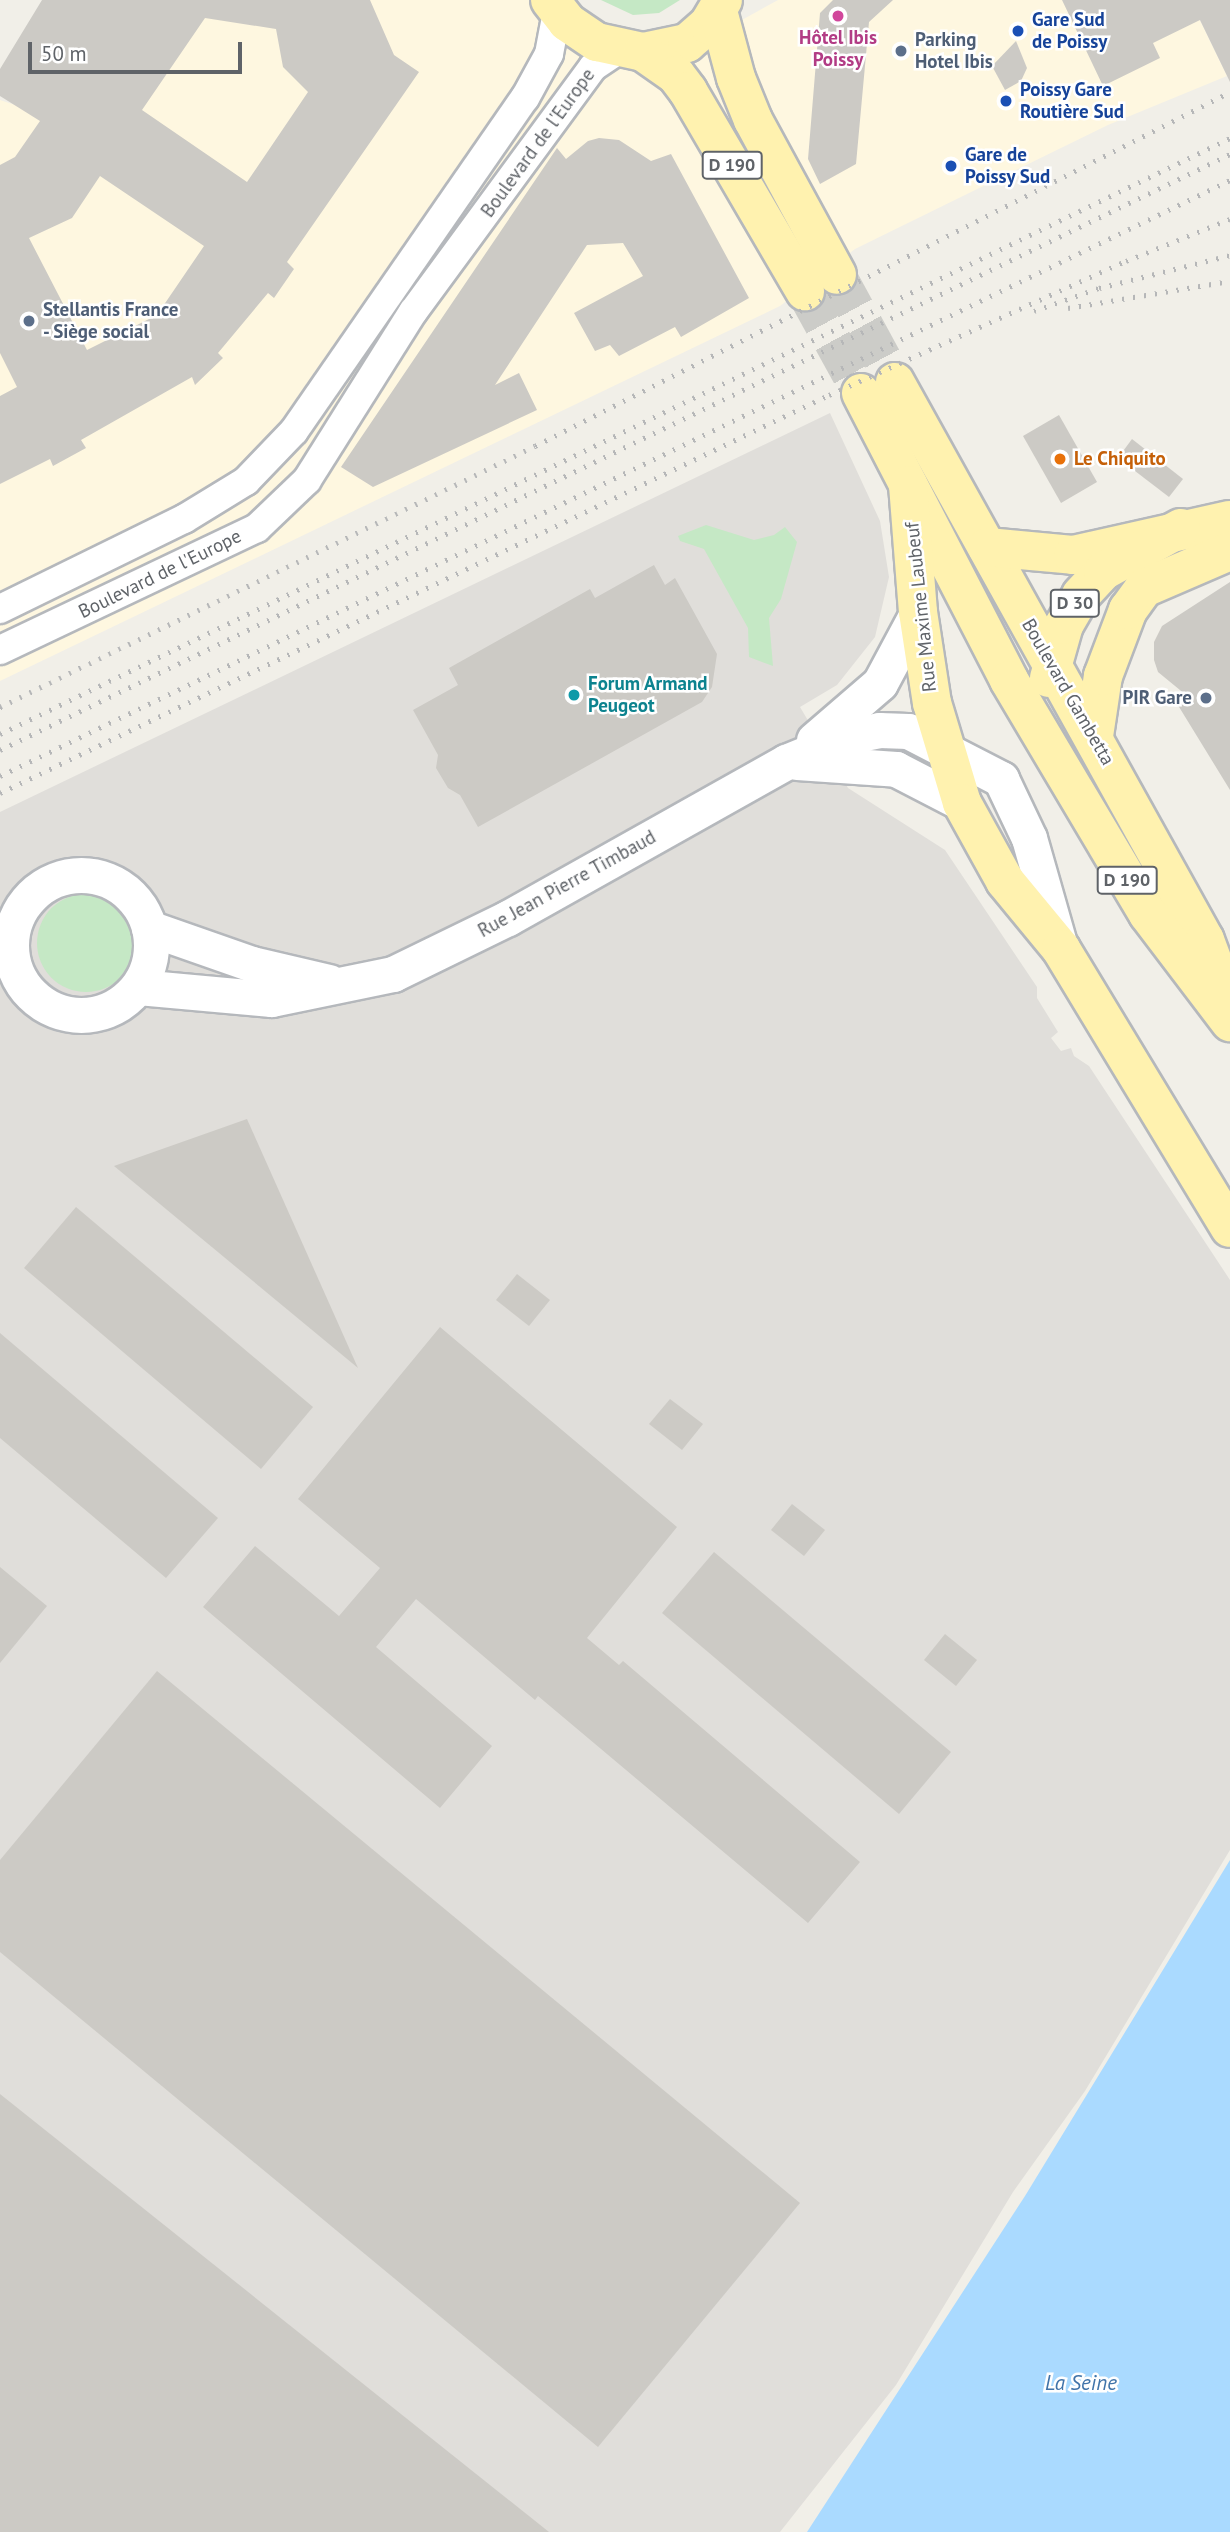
<!DOCTYPE html>
<meta charset="utf-8">
<style>
body{margin:0}
#map{position:relative;width:1230px;height:2532px;overflow:hidden;background:#f1efe8;font-family:"PT Sans",sans-serif}
div>[style]{position:absolute}
.commercial>*{inset:0;background:#fef7e0}
.industrial>*{inset:0;background:#e0deda}
.green>*{inset:0;background:#c5e8c5}
.round{border-radius:50%}
.water>*{inset:0;background:#aadaff}
.building>*{inset:0;background:#cccac5}
.primary-tunnel>*{height:38px;margin-top:-19px;transform-origin:0;background:repeating-linear-gradient(90deg,#ccccc8 0 38px,transparent 0 57px)}
.roads{filter:drop-shadow(2px 0 #b5b8bc) drop-shadow(-2px 0 #b5b8bc) drop-shadow(0 2px #b5b8bc) drop-shadow(0 -2px #b5b8bc)}
.minor>*{height:28px;margin:-14px;padding:0 14px;transform-origin:14px;border-radius:14px;background:#fff}
.tertiary>*{height:35px;margin:-17.5px;padding:0 17.5px;transform-origin:17.5px;border-radius:17.5px;background:#fff}
.tertiary>.ring{margin:-17.5px;padding:0;box-sizing:content-box;background:none;border:35px solid #fff;border-radius:50%}
.primary>*{height:38px;margin:-19px;padding:0 19px;transform-origin:19px;border-radius:19px;background:#fff2af}
.rail>*{height:5px;margin-top:-2.5px;transform-origin:0;background:repeating-linear-gradient(90deg,#b6b7b8 0 2px,transparent 0 11px)}
.dots>*{width:19px;height:19px;translate:-50% -50%;box-sizing:border-box;border:4px solid #fff;border-radius:50%}
span{translate:-50% -50%;white-space:nowrap;text-align:center;line-height:1.15;-webkit-text-stroke:5px #fff;paint-order:stroke}
.shield-label span{padding:2px 5px;background:#fff;border:2px solid;border-radius:5px;-webkit-text-stroke-width:0}
.shield-label{font-size:18px;color:#5f6368;font-weight:700}
.transit-label{font-size:19px;color:#164399;font-weight:700}
.left{translate:0 -50%;text-align:left}
.hotel-label{font-size:19px;color:#b23c85;font-weight:700}
.service-label{font-size:19px;color:#4e5e75;font-weight:700}
.right{translate:-100% -50%;text-align:right}
.street-label{font-size:19px;color:#5f6368}
.food-label{font-size:19px;color:#c56008;font-weight:700}
.culture-label{font-size:19px;color:#0d838f;font-weight:700}
.water-label{font-size:21px;color:#4174aa;font-style:italic}
.scale{position:absolute;left:28px;top:42px;width:214px;height:32px;box-sizing:border-box;border:4px solid #5f6368;border-top:0;padding-left:9px;font-size:21px;line-height:24px;white-space:nowrap;color:#5f6368;-webkit-text-stroke:5px #fff;paint-order:stroke}
</style>
<div id="map">
<div class="commercial">
<i style="clip-path:polygon(80px 0,542px 0,642px 75px,778px 0,1190px 0,1227px 76px,1108px 125px,855px 249px,780px 306px,0 681px,0 100px,15px 105px)"></i>
</div>
<div class="industrial">
<i style="clip-path:polygon(830px 413px,880px 521px,889px 577px,875px 637px,837px 685px,800px 707px,848px 788px,945px 850px,1037px 987px,1037px 998px,1058px 1032px,1051px 1038px,1061px 1051px,1071px 1048px,1074px 1056px,1089px 1066px,1230px 1280px,1230px 1850px,1085px 2091px,1013px 2192px,896px 2385px,780px 2532px,0 2532px,0 812px)"></i>
</div>
<div class="green">
<i style="clip-path:polygon(601px 0,680px 0,659px 13px,633px 15px)"></i>
<i style="clip-path:polygon(706px 525px,754px 540px,774px 535px,785px 527px,797px 542px,781px 599px,769px 618px,773px 666px,749px 657px,748px 628px,704px 549px,680px 541px,678px 536px)"></i>
<i class="round" style="left:37px;top:894px;width:98px;height:98px"></i>
</div>
<div class="water">
<i style="clip-path:polygon(1230px 1860px,1230px 2532px,807px 2532px,1025px 2196px)"></i>
</div>
<div class="building">
<i style="clip-path:polygon(evenodd,42px 0,370px 0,394px 55px,419px 72px,287px 262px,294px 269px,274px 298px,268px 293px,218px 353px,223px 358px,195px 385px,192px 377px,81px 440px,86px 448px,53px 466px,50px 459px,0 484px,0 396px,17px 387px,0 353px,0 165px,15px 157px,40px 121px,0 96px,0 69px,42px 0,205px 18px,276px 29px,283px 67px,308px 92px,247px 182px,142px 110px,205px 18px,42px 0,100px 176px,204px 246px,157px 315px,87px 350px,29px 238px,72px 218px,100px 176px)"></i>
<i style="clip-path:polygon(833px 0,893px 0,869px 22px,856px 164px,820px 184px,808px 159px,820px 13px)"></i>
<i style="clip-path:polygon(1062px 0,1230px 0,1230px 82px,1200px 20px,1153px 43px,1160px 58px,1103px 86px)"></i>
<i style="clip-path:polygon(1016px 41px,1027px 68px,1021px 81px,1005px 90px,992px 66px)"></i>
<i style="clip-path:polygon(599px 138px,619px 140px,651px 161px,671px 154px,749px 298px,681px 337px,675px 327px,619px 356px,610px 345px,595px 351px,574px 313px,643px 276px,623px 243px,587px 245px,495px 385px,519px 373px,537px 410px,373px 487px,341px 467px,557px 148px,566px 159px,588px 141px)"></i>
<i style="clip-path:polygon(1059px 415px,1097px 482px,1061px 503px,1023px 436px)"></i>
<i style="clip-path:polygon(1132px 439px,1183px 479px,1169px 497px,1118px 458px)"></i>
<i style="clip-path:polygon(654px 565px,665px 585px,675px 578px,717px 654px,712px 687px,702px 702px,478px 827px,460px 795px,448px 788px,436px 768px,438px 755px,413px 710px,458px 685px,449px 668px,590px 589px,595px 598px)"></i>
<i style="clip-path:polygon(1230px 582px,1230px 790px,1176px 702px,1186px 695px,1158px 672px,1154px 660px,1154px 642px,1162px 626px)"></i>
<i style="clip-path:polygon(247px 1119px,358px 1368px,114px 1166px)"></i>
<i style="clip-path:polygon(76px 1207px,313px 1407px,261px 1469px,24px 1268px)"></i>
<i style="clip-path:polygon(517px 1274px,550px 1300px,529px 1326px,496px 1300px)"></i>
<i style="clip-path:polygon(440px 1327px,677px 1527px,587px 1638px,619px 1665px,623px 1661px,860px 1862px,808px 1923px,538px 1696px,535px 1700px,416px 1599px,376px 1647px,492px 1746px,440px 1808px,203px 1607px,255px 1546px,339px 1616px,380px 1568px,298px 1499px)"></i>
<i style="clip-path:polygon(0 1333px,218px 1518px,166px 1578px,0 1438px)"></i>
<i style="clip-path:polygon(670px 1399px,703px 1424px,682px 1450px,649px 1424px)"></i>
<i style="clip-path:polygon(792px 1504px,825px 1530px,804px 1556px,771px 1530px)"></i>
<i style="clip-path:polygon(714px 1552px,951px 1752px,899px 1814px,662px 1613px)"></i>
<i style="clip-path:polygon(0 1567px,47px 1606px,0 1663px)"></i>
<i style="clip-path:polygon(945px 1634px,977px 1660px,956px 1686px,924px 1660px)"></i>
<i style="clip-path:polygon(157px 1671px,800px 2203px,598px 2447px,0 1952px,0 1860px)"></i>
<i style="clip-path:polygon(0 2094px,79px 2157px,549px 2532px,0 2532px)"></i>
</div>
<div class="primary-tunnel">
<i style="left:837px;top:275px;width:122px;rotate:61.5deg"></i>
<i style="left:805px;top:291px;width:116px;rotate:61.2deg"></i>
</div>
<div class="roads">
<div class="minor">
<i style="left:0;top:609px;width:205px;rotate:-26.1deg"></i>
<i style="left:184px;top:519px;width:73px;rotate:-31.5deg"></i>
<i style="left:246px;top:481px;width:69px;rotate:-46.2deg"></i>
<i style="left:294px;top:431px;width:405px;rotate:-55.3deg"></i>
<i style="left:525px;top:98px;width:50px;rotate:-61.4deg"></i>
<i style="left:549px;top:54px;width:43px;rotate:-79.2deg"></i>
<i style="left:0;top:650px;width:284px;rotate:-25.4deg"></i>
<i style="left:257px;top:528px;width:69px;rotate:-43.8deg"></i>
<i style="left:307px;top:480px;width:199px;rotate:-57.8deg"></i>
<i style="left:413px;top:312px;width:304px;rotate:-53.7deg"></i>
<i style="left:593px;top:67px;width:32px;rotate:-34deg"></i>
</div>
<div class="tertiary">
<i style="left:814px;top:740px;width:87px;rotate:-40.8deg"></i>
<i style="left:880px;top:683px;width:81px;rotate:-61.8deg"></i>
<i style="left:797px;top:762px;width:99px;rotate:4deg"></i>
<i style="left:896px;top:769px;width:74px;rotate:27.3deg"></i>
<i class="ring" style="left:11px;top:875px;width:105px;height:105px"></i>
<i style="left:149px;top:928px;width:109px;rotate:19.3deg"></i>
<i style="left:252px;top:964px;width:79px;rotate:13.2deg"></i>
<i style="left:138px;top:987px;width:134px;rotate:5.2deg"></i>
<i style="left:271px;top:999px;width:125px;rotate:-11.6deg"></i>
<i style="left:393px;top:974px;width:128px;rotate:-26deg"></i>
<i style="left:508px;top:918px;width:319px;rotate:-29.3deg"></i>
<i style="left:786px;top:762px;width:68px;rotate:-22.4deg"></i>
<i style="left:849px;top:736px;width:31px;rotate:-11deg"></i>
<i style="left:879px;top:730px;width:29px;rotate:2deg"></i>
<i style="left:908px;top:731px;width:105px;rotate:27.3deg"></i>
<i style="left:1001px;top:779px;width:65px;rotate:64.6deg"></i>
<i style="left:1029px;top:838px;width:106px;rotate:74.1deg"></i>
</div>
<div class="primary">
<i style="left:550px;top:0;width:28px;rotate:52deg"></i>
<i style="left:567px;top:22px;width:36px;rotate:34deg"></i>
<i style="left:597px;top:42px;width:47px;rotate:12.3deg"></i>
<i style="left:643px;top:52px;width:45px;rotate:-11.6deg"></i>
<i style="left:687px;top:43px;width:28px;rotate:-41deg"></i>
<i style="left:708px;top:25px;width:29px;rotate:-59deg"></i>
<i style="left:718px;top:11px;width:69px;rotate:75deg"></i>
<i style="left:736px;top:78px;width:45px;rotate:68deg"></i>
<i style="left:753px;top:120px;width:176px;rotate:61.5deg"></i>
<i style="left:643px;top:52px;width:40px;rotate:34.9deg"></i>
<i style="left:676px;top:75px;width:20px;rotate:53deg"></i>
<i style="left:688px;top:91px;width:232px;rotate:59.7deg"></i>
<i style="left:895px;top:382px;width:638px;rotate:60.95deg"></i>
<i style="left:1205px;top:940px;width:69px;rotate:69.7deg"></i>
<i style="left:861px;top:393px;width:323px;rotate:62.7deg"></i>
<i style="left:1009px;top:680px;width:272px;rotate:59.3deg"></i>
<i style="left:1148px;top:914px;width:136px;rotate:52.8deg"></i>
<i style="left:908px;top:485px;width:127px;rotate:85.5deg"></i>
<i style="left:918px;top:612px;width:92px;rotate:81.3deg"></i>
<i style="left:932px;top:703px;width:104px;rotate:73.3deg"></i>
<i style="left:962px;top:803px;width:89px;rotate:61.1deg"></i>
<i style="left:1005px;top:881px;width:88px;rotate:50.5deg"></i>
<i style="left:1061px;top:949px;width:326px;rotate:58.8deg"></i>
<i style="left:987px;top:547px;width:86px;rotate:5.3deg"></i>
<i style="left:1073px;top:555px;width:161px;rotate:-12.6deg"></i>
<i style="left:1049px;top:678px;width:55px;rotate:-74.2deg"></i>
<i style="left:1064px;top:625px;width:34px;rotate:-60deg"></i>
<i style="left:1081px;top:595px;width:33px;rotate:-47deg"></i>
<i style="left:1103px;top:571px;width:89px;rotate:-28.9deg"></i>
<i style="left:1094px;top:736px;width:61px;rotate:-81.5deg"></i>
<i style="left:1103px;top:676px;width:71px;rotate:-69.3deg"></i>
<i style="left:1128px;top:610px;width:27px;rotate:-54deg"></i>
<i style="left:1144px;top:588px;width:94px;rotate:-23.3deg"></i>
</div>
</div>
<div class="rail">
<i style="left:1068px;top:308px;width:164px;rotate:-9.5deg"></i>
<i style="left:1034px;top:311px;width:69px;rotate:-19.5deg"></i>
<i style="left:1099px;top:288px;width:135px;rotate:-14.1deg"></i>
<i style="left:0;top:707px;width:595px;rotate:-26.01deg"></i>
<i style="left:535px;top:446px;width:780px;rotate:-26.99deg"></i>
<i style="left:0;top:734px;width:1367px;rotate:-25.85deg"></i>
<i style="left:0;top:750px;width:1367px;rotate:-25.85deg"></i>
<i style="left:0;top:776px;width:1367px;rotate:-25.85deg"></i>
<i style="left:0;top:793px;width:920px;rotate:-25.65deg"></i>
<i style="left:829px;top:395px;width:326px;rotate:-24.3deg"></i>
<i style="left:1126px;top:261px;width:112px;rotate:-22deg"></i>
</div>
<div class="dots">
<i style="left:838px;top:16px;background:#d1479c"></i>
<i style="left:1018px;top:31px;background:#1a4fb4"></i>
<i style="left:901px;top:51px;background:#5c6f8a"></i>
<i style="left:1006px;top:101px;background:#1a4fb4"></i>
<i style="left:951px;top:166px;background:#1a4fb4"></i>
<i style="left:29px;top:321px;background:#5c6f8a"></i>
<i style="left:1060px;top:459px;background:#e8710a"></i>
<i style="left:574px;top:695px;background:#0f9aa8"></i>
<i style="left:1206px;top:698px;background:#5c6f8a"></i>
</div>
<div class="shield-label">
<span style="left:732px;top:165px">D 190</span>
<span style="left:1075px;top:603px">D 30</span>
<span style="left:1127px;top:880px">D 190</span>
</div>
<div class="transit-label">
<span class="left" style="left:1032px;top:31px">Gare Sud<br>de Poissy</span>
<span class="left" style="left:1020px;top:101px">Poissy Gare<br>Routière Sud</span>
<span class="left" style="left:965px;top:166px">Gare de<br>Poissy Sud</span>
</div>
<div class="hotel-label">
<span style="left:838px;top:49px">Hôtel Ibis<br>Poissy</span>
</div>
<div class="service-label">
<span class="left" style="left:915px;top:51px">Parking<br>Hotel Ibis</span>
<span class="left" style="left:43px;top:321px">Stellantis France<br>- Siège social</span>
<span class="right" style="left:1192px;top:698px">PIR Gare</span>
</div>
<div class="street-label">
<span style="left:538px;top:143px;rotate:-54deg">Boulevard de l'Europe</span>
<span style="left:160px;top:574px;rotate:-26deg">Boulevard de l'Europe</span>
<span style="left:921px;top:607px;rotate:-96deg">Rue Maxime Laubeuf</span>
<span style="left:1068px;top:692px;rotate:60deg">Boulevard Gambetta</span>
<span style="left:567px;top:884px;rotate:-29deg">Rue Jean Pierre Timbaud</span>
</div>
<div class="food-label">
<span class="left" style="left:1074px;top:459px">Le Chiquito</span>
</div>
<div class="culture-label">
<span class="left" style="left:588px;top:695px">Forum Armand<br>Peugeot</span>
</div>
<div class="water-label">
<span style="left:1081px;top:2383px">La Seine</span>
</div>
<div class="scale">50 m</div>
</div>
